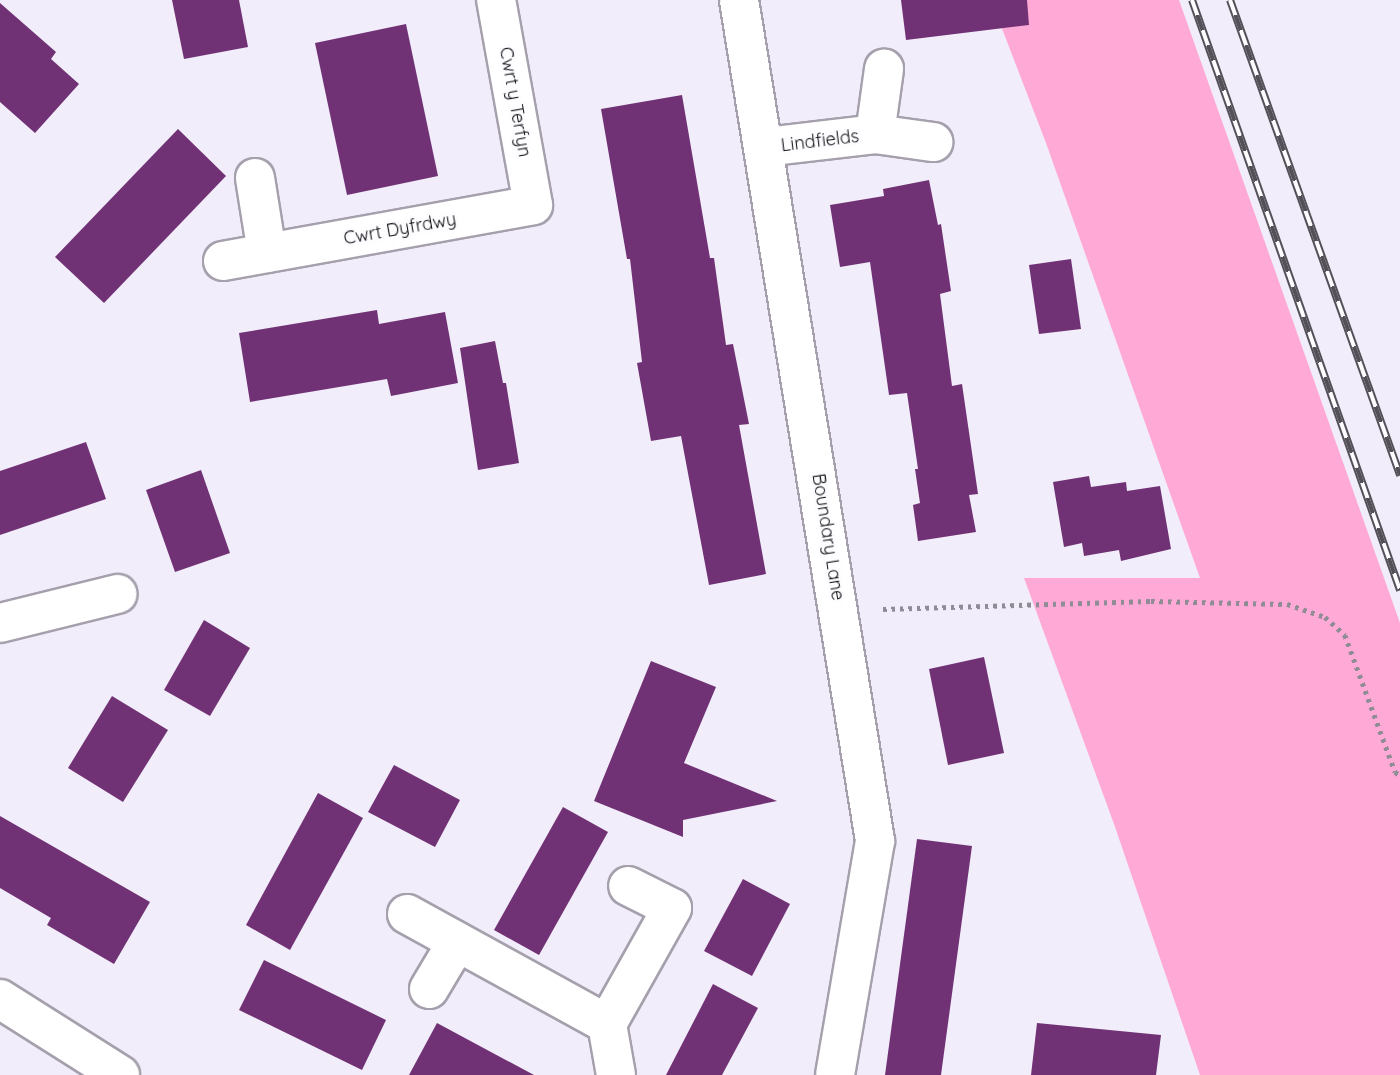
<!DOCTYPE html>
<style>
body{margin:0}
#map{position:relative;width:1400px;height:1075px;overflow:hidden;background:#f2edfa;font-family:Quicksand,sans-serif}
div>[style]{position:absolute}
.green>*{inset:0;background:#ffa9d7}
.building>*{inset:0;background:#713275}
.path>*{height:4.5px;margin-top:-2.25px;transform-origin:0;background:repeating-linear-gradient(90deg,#8f8c95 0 3.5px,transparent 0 8.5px)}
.roads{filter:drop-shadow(2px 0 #a5a0ac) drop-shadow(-2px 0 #a5a0ac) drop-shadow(0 2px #a5a0ac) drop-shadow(0 -2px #a5a0ac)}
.street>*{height:38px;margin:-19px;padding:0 19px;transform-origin:19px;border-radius:19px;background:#fff}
.secondary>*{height:38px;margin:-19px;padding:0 19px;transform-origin:19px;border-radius:19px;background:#fff}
.rail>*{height:8px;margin-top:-4px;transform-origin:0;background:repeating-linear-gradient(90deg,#fdfcff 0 16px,#535058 0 32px);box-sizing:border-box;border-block:2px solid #535058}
span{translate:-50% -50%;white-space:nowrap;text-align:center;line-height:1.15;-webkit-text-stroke:7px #fdfcff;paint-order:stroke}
.street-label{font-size:18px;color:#121015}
</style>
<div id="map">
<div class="green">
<i style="clip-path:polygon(991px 0,1179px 0,1400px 623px,1400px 1075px,1200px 1075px,1114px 824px,1024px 578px,1200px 578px,1046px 143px)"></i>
</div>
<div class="building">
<i style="clip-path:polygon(172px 0,239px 0,248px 47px,184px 59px)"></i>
<i style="clip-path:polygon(901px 0,1027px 0,1029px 25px,906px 40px)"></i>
<i style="clip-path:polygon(0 3px,56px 52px,51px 59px,79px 84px,35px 133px,0 102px)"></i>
<i style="clip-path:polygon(406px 24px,438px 176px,347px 195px,315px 43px)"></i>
<i style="clip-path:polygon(682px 95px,710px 258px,714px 258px,726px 345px,733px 344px,749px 424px,739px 425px,766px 574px,709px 585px,681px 436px,651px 441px,637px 363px,642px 362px,630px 259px,627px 259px,601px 109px)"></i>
<i style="clip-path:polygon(178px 129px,226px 176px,104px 303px,55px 257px)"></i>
<i style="clip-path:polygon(929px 180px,938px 225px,941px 224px,951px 291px,940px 294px,952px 386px,962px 384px,978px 494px,969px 495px,976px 532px,918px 541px,913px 505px,920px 503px,915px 469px,918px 469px,907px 393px,889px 395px,870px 262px,840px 267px,830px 205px,884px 196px,883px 189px)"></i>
<i style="clip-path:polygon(1071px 259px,1081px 329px,1039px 334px,1029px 265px)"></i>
<i style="clip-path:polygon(377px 310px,379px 324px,445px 312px,458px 383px,391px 396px,387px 379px,250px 402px,239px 333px)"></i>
<i style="clip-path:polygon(495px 341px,503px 383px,506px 383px,519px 463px,478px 470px,460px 348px)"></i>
<i style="clip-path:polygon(86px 442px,106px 499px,0 535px,0 471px)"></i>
<i style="clip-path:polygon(201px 470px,230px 553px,175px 572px,146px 490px)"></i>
<i style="clip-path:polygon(1089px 476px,1091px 487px,1126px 482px,1127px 491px,1160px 486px,1171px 549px,1121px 561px,1119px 550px,1084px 556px,1082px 543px,1064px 547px,1053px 482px)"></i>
<i style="clip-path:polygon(204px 620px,250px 648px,210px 716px,164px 690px)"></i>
<i style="clip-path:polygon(984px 657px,1004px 753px,948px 765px,929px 669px)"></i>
<i style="clip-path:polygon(651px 661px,716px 687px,684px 763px,777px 801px,683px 820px,683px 837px,594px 801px)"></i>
<i style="clip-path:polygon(112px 696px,168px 730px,123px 802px,68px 768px)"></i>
<i style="clip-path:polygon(394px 765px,460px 800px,435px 847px,368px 812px)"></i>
<i style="clip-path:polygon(318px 793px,363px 818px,290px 950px,246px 925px)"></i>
<i style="clip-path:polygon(563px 807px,608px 832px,539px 955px,494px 930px)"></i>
<i style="clip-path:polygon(0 816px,150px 902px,114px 964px,47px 925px,51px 918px,0 888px)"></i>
<i style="clip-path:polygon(917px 839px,972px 846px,941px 1075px,885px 1075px)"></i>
<i style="clip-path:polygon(743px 879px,790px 904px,752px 976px,704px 951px)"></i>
<i style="clip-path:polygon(264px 960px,386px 1020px,362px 1070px,239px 1010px)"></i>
<i style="clip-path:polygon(713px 984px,758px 1008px,722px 1075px,666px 1075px)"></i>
<i style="clip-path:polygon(437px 1023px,534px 1075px,409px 1075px)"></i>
<i style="clip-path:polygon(1037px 1023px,1161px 1035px,1156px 1075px,1031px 1075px)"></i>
</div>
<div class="path">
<i style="left:883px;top:609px;width:268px;rotate:-1.7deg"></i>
<i style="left:1151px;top:601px;width:136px;rotate:1.3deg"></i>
<i style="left:1287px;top:604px;width:40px;rotate:18.9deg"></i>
<i style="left:1325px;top:617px;width:27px;rotate:42deg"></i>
<i style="left:1345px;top:635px;width:146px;rotate:69.9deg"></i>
<i style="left:1395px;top:772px;width:6px;rotate:31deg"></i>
</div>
<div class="roads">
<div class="street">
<i style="left:875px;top:134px;width:66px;rotate:-82.1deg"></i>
<i style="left:765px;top:147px;width:111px;rotate:-6.7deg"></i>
<i style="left:875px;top:134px;width:59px;rotate:7.9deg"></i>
<i style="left:255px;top:178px;width:76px;rotate:80.9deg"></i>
<i style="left:223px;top:261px;width:315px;rotate:-10.2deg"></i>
<i style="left:533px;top:205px;width:208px;rotate:-100.2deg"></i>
<i style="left:0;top:623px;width:121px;rotate:-13.9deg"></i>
<i style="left:407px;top:914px;width:228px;rotate:28.8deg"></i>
<i style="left:429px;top:989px;width:55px;rotate:-59.2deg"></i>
<i style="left:0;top:999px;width:142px;rotate:32.3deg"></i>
<i style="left:616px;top:1075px;width:52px;rotate:-100deg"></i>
<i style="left:607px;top:1024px;width:133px;rotate:-60.7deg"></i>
<i style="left:672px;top:908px;width:49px;rotate:-153.4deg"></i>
</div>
<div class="secondary">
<i style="left:739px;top:0;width:852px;rotate:80.81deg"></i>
<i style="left:875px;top:841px;width:237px;rotate:99.7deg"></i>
</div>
</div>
<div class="rail">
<i style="left:1192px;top:0;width:626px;rotate:70.58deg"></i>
<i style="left:1230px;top:0;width:505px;rotate:70.31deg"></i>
</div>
<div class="street-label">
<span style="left:515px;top:102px;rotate:80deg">Cwrt y Terfyn</span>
<span style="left:820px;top:141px;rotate:-7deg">Lindfields</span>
<span style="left:400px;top:229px;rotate:-10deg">Cwrt Dyfrdwy</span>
<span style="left:828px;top:537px;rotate:81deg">Boundary Lane</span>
</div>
</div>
